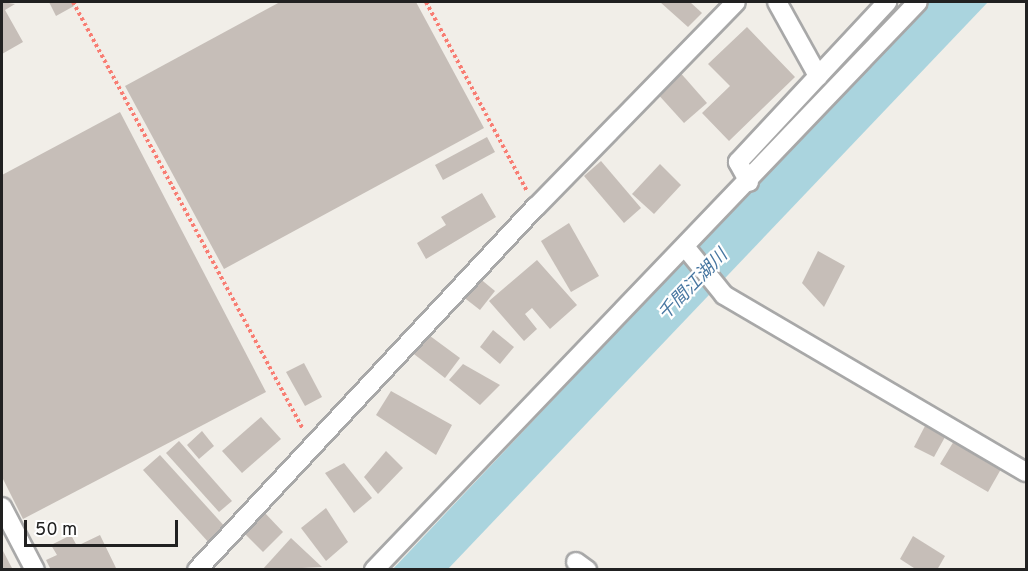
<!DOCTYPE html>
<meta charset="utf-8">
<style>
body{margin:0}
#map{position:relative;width:1028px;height:571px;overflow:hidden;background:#f1eee8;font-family:Overpass,"Noto Sans JP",sans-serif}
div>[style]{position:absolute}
.water>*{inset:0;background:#aad4de}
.building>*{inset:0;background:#c6beb8}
.path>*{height:4px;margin-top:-2px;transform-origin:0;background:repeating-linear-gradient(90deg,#f87d73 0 3px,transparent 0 6px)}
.roads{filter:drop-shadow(2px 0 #a8a8a8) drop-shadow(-2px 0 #a8a8a8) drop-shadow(0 2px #a8a8a8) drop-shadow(0 -2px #a8a8a8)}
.street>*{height:18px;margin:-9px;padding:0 9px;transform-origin:9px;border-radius:9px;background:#fff}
span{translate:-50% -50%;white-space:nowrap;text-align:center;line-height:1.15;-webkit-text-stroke:4.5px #fff;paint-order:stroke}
.water-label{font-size:18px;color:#4877a1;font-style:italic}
.frame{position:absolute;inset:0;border:3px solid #212121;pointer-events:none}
.scale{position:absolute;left:24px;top:520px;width:154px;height:27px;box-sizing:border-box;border:3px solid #212121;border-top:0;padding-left:8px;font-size:18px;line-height:21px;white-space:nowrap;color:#212121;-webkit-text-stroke:4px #fff;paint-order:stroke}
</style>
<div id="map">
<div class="water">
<i style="clip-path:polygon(929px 2px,988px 2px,448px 569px,392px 570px)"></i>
</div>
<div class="building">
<i style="clip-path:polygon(2px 2px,15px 4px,5px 10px,23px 42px,2px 54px)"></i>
<i style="clip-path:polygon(49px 2px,72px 2px,74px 6px,56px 16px)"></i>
<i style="clip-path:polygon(280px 2px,416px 2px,484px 128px,224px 269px,125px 86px)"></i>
<i style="clip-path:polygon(660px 2px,690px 2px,702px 13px,688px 27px)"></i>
<i style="clip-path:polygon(747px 27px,795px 77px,729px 141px,702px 113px,730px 86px,708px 64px)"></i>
<i style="clip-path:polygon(678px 70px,707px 103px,684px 123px,655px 91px)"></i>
<i style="clip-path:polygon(120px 112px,266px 392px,23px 519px,2px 477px,2px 175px)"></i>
<i style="clip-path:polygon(487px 137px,495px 152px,443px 180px,435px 165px)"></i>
<i style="clip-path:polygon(601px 161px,641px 208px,624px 223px,584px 176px)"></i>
<i style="clip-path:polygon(660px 164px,681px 185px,654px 214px,632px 194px)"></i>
<i style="clip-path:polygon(482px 193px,496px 217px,426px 259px,417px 243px,446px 225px,441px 217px)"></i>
<i style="clip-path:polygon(569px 223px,599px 276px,571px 292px,541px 241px)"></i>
<i style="clip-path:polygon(818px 251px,845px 266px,824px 307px,802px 283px)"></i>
<i style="clip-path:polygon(537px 260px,577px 305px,550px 329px,532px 308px,525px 314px,537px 329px,524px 341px,489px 301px)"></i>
<i style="clip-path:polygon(478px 277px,495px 291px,480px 310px,462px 296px)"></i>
<i style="clip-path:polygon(493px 330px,514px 347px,500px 364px,480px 347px)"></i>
<i style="clip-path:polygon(426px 333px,460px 358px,445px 378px,410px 351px)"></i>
<i style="clip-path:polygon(304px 363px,322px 397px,305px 406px,286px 372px)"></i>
<i style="clip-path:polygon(463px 364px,500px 385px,480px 405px,449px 380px)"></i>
<i style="clip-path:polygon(391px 391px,452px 425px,436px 455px,376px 415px)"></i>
<i style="clip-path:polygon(261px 417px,281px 439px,242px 473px,222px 451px)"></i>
<i style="clip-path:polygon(925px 426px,945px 437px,934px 457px,914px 447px)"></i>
<i style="clip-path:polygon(202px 431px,214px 446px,199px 459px,187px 445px)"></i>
<i style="clip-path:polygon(179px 441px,232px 501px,219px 512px,166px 453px)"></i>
<i style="clip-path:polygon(954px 441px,1001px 469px,988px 492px,940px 464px)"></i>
<i style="clip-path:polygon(386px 451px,403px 468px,378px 494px,364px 477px)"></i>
<i style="clip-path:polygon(160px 455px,227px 529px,210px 544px,143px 470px)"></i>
<i style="clip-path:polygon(344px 463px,372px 498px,354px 513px,325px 473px)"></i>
<i style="clip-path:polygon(326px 508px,348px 542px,326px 561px,301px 528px)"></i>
<i style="clip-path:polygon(264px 512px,283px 532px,263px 552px,243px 532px)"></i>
<i style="clip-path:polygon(71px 535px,77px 546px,100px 535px,116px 568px,51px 570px,46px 560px,57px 555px,51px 545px)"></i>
<i style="clip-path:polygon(913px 536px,945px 556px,937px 570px,917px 570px,900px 559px)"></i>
<i style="clip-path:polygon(291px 538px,322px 567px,262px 570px)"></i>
<i style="clip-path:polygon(2px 549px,13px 570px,2px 570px)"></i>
</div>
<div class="path">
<i style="left:73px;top:2px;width:485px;rotate:61.7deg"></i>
<i style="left:426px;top:2px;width:214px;rotate:61.9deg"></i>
</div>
<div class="roads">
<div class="street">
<i style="left:777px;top:2px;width:85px;rotate:61deg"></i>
<i style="left:749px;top:182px;width:23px;rotate:-119deg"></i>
<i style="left:738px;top:162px;width:219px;rotate:-47deg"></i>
<i style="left:686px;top:248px;width:60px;rotate:51deg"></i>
<i style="left:724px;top:295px;width:350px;rotate:30.4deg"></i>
<i style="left:2px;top:507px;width:71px;rotate:62.4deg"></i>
<i style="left:576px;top:562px;width:14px;rotate:36deg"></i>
<i style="left:197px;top:570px;width:497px;rotate:-47deg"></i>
<i style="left:536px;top:207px;width:286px;rotate:-45.7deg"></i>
<i style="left:374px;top:570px;width:786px;rotate:-46.24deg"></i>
</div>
</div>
<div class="water-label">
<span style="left:694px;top:286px;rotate:-46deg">千間江湖川</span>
</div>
<div class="frame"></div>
<div class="scale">50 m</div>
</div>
